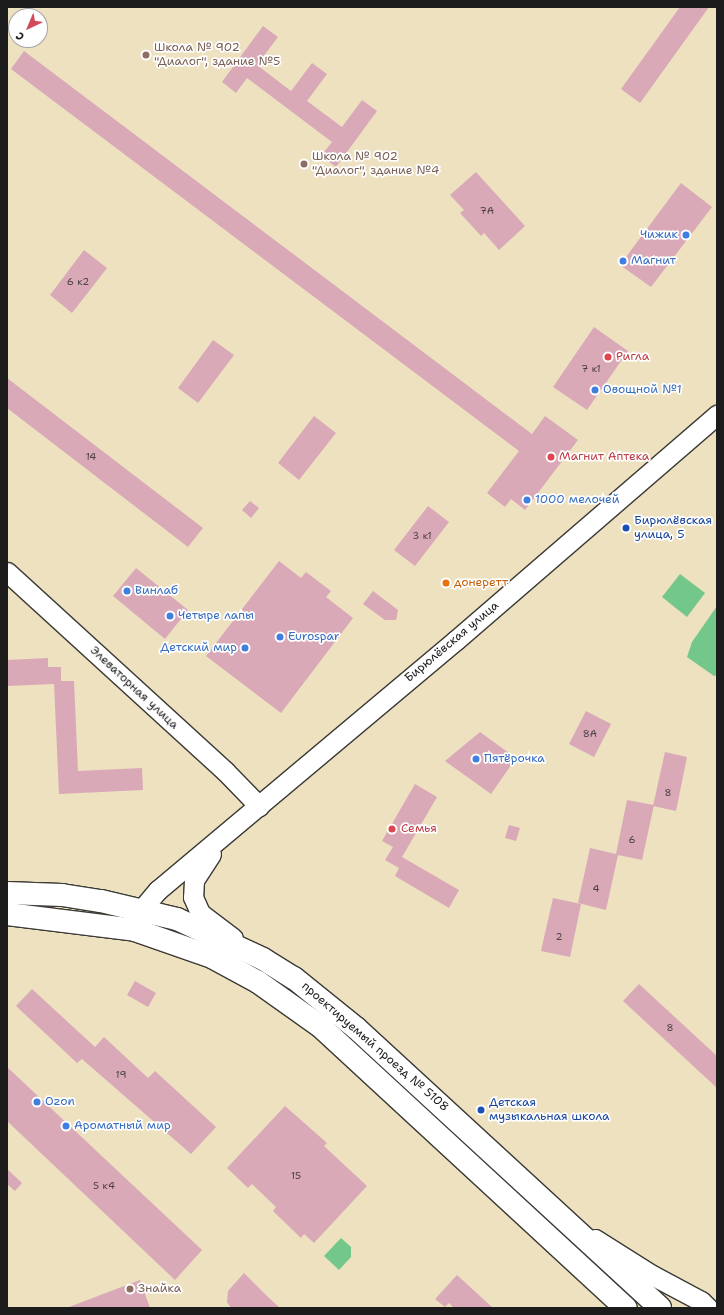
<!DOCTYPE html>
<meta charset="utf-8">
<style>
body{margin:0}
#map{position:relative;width:724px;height:1315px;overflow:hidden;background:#ede1c0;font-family:"Shantell Sans",sans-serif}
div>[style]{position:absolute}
.green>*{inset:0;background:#74c78a}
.building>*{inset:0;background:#d9a9b8}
.roads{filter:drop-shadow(1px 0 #3b3a35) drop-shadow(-1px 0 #3b3a35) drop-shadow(0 1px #3b3a35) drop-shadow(0 -1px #3b3a35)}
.minor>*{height:19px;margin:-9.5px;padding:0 9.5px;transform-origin:9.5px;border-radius:9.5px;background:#fff}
.major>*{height:22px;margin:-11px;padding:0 11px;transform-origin:11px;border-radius:11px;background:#fff}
.dots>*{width:11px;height:11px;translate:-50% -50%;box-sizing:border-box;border:2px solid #fff;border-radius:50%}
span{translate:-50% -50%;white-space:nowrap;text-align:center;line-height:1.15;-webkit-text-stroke:3.5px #fff;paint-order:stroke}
.number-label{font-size:10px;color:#4b3f43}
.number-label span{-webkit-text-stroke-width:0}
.education-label{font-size:12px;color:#785e54}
.left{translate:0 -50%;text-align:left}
.shop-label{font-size:12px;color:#366cbe}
.right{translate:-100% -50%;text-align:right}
.health-label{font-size:12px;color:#be3a42}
.transit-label{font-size:12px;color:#164399}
.food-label{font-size:12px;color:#c56008}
.street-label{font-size:12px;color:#1c1c1c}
.frame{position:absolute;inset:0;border:8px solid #1c1c1c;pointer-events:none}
.north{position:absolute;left:8px;top:8px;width:40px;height:40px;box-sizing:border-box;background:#fff;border:1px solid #a4a4a4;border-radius:50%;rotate:224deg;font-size:11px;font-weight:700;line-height:16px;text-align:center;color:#1c1c1c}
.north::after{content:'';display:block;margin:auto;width:14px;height:18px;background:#d1495b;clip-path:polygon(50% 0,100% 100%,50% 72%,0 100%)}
</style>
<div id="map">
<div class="green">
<i style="clip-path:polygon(680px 574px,705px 593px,687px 617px,662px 597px)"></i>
<i style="clip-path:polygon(717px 606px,717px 675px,714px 676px,687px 657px,692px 642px)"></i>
<i style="clip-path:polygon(341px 1238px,351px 1247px,351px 1257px,339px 1270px,324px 1256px)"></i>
</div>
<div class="building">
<i style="clip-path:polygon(680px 7px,709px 7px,640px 103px,621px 89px)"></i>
<i style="clip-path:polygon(263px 26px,278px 37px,257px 65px,291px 91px,312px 63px,327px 74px,307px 101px,342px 127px,362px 100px,377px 111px,336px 167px,321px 156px,332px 142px,247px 78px,236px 93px,222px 82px)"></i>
<i style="clip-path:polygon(24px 51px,532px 434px,545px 416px,578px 440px,525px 510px,511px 499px,505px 507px,487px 493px,519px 451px,11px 69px)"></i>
<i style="clip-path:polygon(476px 172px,525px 226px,499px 250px,484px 233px,481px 236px,460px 213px,464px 210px,450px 195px)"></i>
<i style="clip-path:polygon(681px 183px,712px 207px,651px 287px,620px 265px)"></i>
<i style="clip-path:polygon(84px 250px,107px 268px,72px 313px,50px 295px)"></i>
<i style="clip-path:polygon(594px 327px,628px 351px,587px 410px,553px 387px)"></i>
<i style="clip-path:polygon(213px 340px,234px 355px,198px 403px,178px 388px)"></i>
<i style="clip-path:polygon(7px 378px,203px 528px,188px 547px,7px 408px)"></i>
<i style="clip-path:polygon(314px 416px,336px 433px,299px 480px,278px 463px)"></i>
<i style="clip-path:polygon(250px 501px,259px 508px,251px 518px,242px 510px)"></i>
<i style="clip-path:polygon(428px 506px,449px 522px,415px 566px,394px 550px)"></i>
<i style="clip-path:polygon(279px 561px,301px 578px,306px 572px,331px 591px,326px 597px,353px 618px,281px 713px,206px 656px)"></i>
<i style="clip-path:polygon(136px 568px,188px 610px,165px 639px,113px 596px)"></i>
<i style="clip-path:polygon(373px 591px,398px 610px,396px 620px,385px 620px,363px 604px)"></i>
<i style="clip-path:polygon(48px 658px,48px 667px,61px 667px,61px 681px,74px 681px,78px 771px,142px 768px,143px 790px,59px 794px,54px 684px,7px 686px,7px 660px)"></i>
<i style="clip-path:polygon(586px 711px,611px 724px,594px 757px,569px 744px)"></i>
<i style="clip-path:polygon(480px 732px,516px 758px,491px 794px,445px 761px)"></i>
<i style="clip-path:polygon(665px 752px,687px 757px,676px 811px,653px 806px)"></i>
<i style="clip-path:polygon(415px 784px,437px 797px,402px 857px,459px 890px,449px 908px,395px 876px,399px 868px,385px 860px,393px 847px,382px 841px)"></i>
<i style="clip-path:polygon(627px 800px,654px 805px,642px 860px,618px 855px,606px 910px,578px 903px,590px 848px,616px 854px)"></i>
<i style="clip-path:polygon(509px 825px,520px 828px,516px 841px,505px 838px)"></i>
<i style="clip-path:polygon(553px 898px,581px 904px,570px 957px,541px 951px)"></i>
<i style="clip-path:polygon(135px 981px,156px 993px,148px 1007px,127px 995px)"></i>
<i style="clip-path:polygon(639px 984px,717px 1056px,717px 1088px,623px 1001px)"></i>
<i style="clip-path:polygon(32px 989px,95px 1047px,104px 1037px,148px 1078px,155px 1071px,216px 1127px,191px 1154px,82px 1059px,77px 1063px,16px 1006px)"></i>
<i style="clip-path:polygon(7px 1067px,202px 1250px,175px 1280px,7px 1121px)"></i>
<i style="clip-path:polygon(285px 1106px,327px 1143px,324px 1146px,367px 1186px,314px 1243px,304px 1234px,301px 1238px,273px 1211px,276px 1207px,252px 1184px,248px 1188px,227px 1168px)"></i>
<i style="clip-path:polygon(7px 1169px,22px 1183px,15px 1191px,7px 1184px)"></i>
<i style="clip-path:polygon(244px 1273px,267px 1296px,280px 1308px,231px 1308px,227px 1302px,228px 1291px)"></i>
<i style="clip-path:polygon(457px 1275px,493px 1308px,454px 1308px,449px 1303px,445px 1307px,435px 1299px)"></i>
<i style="clip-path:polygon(140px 1280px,150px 1308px,69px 1308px,69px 1307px)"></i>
</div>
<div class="roads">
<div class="minor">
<i style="left:7px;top:572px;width:295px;rotate:42.4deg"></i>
<i style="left:225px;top:771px;width:49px;rotate:45.8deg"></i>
<i style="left:211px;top:854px;width:31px;rotate:123deg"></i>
<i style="left:194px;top:880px;width:17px;rotate:93deg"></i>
<i style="left:193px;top:897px;width:17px;rotate:66deg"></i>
<i style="left:200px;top:913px;width:41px;rotate:37.1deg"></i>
<i style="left:137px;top:924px;width:15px;rotate:-74deg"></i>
<i style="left:141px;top:910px;width:26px;rotate:-50deg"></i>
<i style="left:158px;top:890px;width:389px;rotate:-40deg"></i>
<i style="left:456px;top:640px;width:345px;rotate:-40.8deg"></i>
<i style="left:595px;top:1239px;width:67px;rotate:32.3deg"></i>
<i style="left:652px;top:1275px;width:55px;rotate:28deg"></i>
<i style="left:701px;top:1301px;width:10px;rotate:45deg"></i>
</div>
<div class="major">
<i style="left:7px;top:893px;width:55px;rotate:2.1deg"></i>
<i style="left:62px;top:895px;width:39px;rotate:9deg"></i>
<i style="left:101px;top:901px;width:78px;rotate:13.3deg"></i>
<i style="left:177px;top:919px;width:95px;rotate:24.9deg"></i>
<i style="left:263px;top:959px;width:36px;rotate:32deg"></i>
<i style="left:294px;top:978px;width:80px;rotate:38.9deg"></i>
<i style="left:356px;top:1028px;width:413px;rotate:42.6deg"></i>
<i style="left:7px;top:914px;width:129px;rotate:7.1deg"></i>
<i style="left:135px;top:930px;width:82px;rotate:19.3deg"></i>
<i style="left:212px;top:957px;width:52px;rotate:28.5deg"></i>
<i style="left:258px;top:982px;width:76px;rotate:35.4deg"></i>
<i style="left:320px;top:1026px;width:416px;rotate:42.7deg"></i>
</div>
</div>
<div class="dots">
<i style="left:146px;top:55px;background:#8d6e63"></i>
<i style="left:304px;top:164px;background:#8d6e63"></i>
<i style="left:686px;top:235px;background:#3f7fe0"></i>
<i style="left:623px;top:261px;background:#3f7fe0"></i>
<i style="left:608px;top:357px;background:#e0444e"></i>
<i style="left:595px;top:390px;background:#3f7fe0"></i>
<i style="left:551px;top:457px;background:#e0444e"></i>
<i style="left:527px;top:500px;background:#3f7fe0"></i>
<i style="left:626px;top:528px;background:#1a4fb4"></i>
<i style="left:446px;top:583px;background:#e8710a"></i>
<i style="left:127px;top:591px;background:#3f7fe0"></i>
<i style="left:170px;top:616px;background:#3f7fe0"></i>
<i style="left:280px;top:637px;background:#3f7fe0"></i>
<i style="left:245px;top:648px;background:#3f7fe0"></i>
<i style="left:476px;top:759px;background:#3f7fe0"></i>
<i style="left:392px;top:829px;background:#e0444e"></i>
<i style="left:37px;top:1102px;background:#3f7fe0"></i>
<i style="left:481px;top:1110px;background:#1a4fb4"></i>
<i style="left:66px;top:1126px;background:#3f7fe0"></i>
<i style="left:130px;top:1289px;background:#8d6e63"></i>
</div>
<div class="number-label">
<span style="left:487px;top:211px">7А</span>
<span style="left:78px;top:282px">6 к2</span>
<span style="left:591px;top:369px">7 к1</span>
<span style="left:91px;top:457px">14</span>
<span style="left:422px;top:536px">3 к1</span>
<span style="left:590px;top:734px">8А</span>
<span style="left:668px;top:793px">8</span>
<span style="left:632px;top:840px">6</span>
<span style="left:596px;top:889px">4</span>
<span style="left:559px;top:937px">2</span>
<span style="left:670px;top:1028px">8</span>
<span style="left:121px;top:1075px">19</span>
<span style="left:296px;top:1176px">15</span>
<span style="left:104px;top:1186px">5 к4</span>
</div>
<div class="education-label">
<span class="left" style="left:154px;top:55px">Школа № 902<br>"Диалог", здание №5</span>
<span class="left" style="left:312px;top:164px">Школа № 902<br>"Диалог", здание №4</span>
<span class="left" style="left:138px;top:1289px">Знайка</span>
</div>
<div class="shop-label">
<span class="right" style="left:678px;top:235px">Чижик</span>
<span class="left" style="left:631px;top:261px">Магнит</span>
<span class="left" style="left:603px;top:390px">Овощной №1</span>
<span class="left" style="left:535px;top:500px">1000 мелочей</span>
<span class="left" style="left:135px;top:591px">Винлаб</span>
<span class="left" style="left:178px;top:616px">Четыре лапы</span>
<span class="left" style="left:288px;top:637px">Eurospar</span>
<span class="right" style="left:237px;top:648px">Детский мир</span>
<span class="left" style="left:484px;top:759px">Пятёрочка</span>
<span class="left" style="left:45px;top:1102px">Ozon</span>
<span class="left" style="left:74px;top:1126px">Ароматный мир</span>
</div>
<div class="health-label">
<span class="left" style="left:616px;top:357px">Ригла</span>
<span class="left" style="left:559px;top:457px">Магнит Аптека</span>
<span class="left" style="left:401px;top:829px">Семья</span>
</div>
<div class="transit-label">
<span class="left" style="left:634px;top:528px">Бирюлёвская<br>улица, 5</span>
<span class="left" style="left:489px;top:1110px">Детская<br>музыкальная школа</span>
</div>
<div class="food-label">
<span class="left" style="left:454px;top:583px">донеретт</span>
</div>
<div class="street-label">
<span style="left:452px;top:642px;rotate:-40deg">Бирюлёвская улица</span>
<span style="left:134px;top:688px;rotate:43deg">Элеваторная улица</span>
<span style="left:375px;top:1047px;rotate:41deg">проектируемый проезд № 5108</span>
</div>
<div class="frame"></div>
<div class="north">С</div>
</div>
